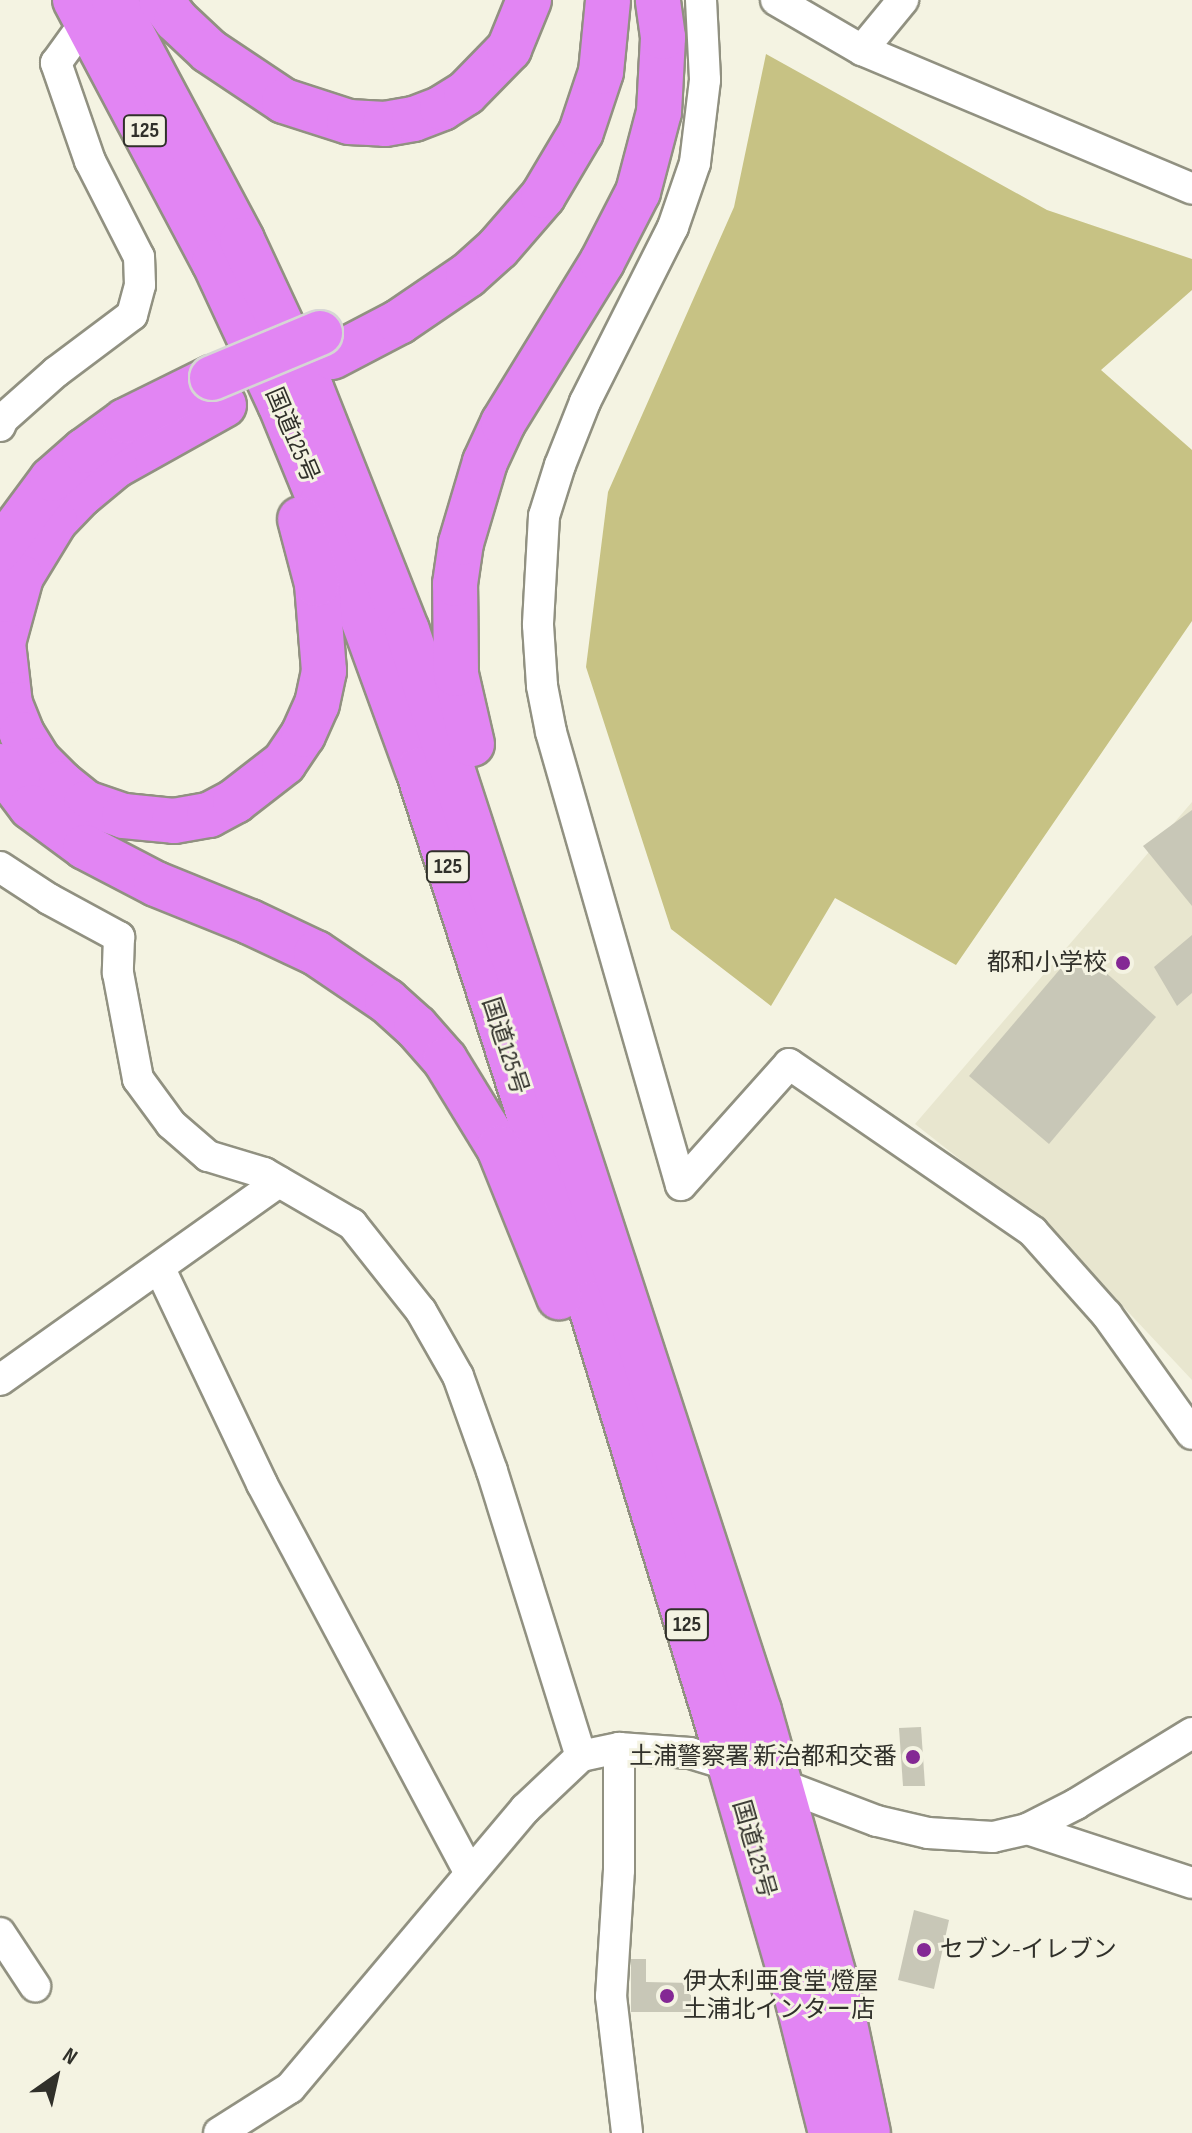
<!DOCTYPE html>
<meta charset="utf-8">
<style>
body{margin:0}
#map{position:relative;width:1192px;height:2133px;overflow:hidden;background:#f4f3e2;font-family:"Sofia Sans Condensed","Noto Sans JP",sans-serif}
div>[style]{position:absolute}
.built>*{inset:0;background:#e8e6cf}
.green>*{inset:0;background:#c7c284}
.building>*{inset:0;background:#c8c7b7}
.roads{filter:drop-shadow(2px 0 #919181) drop-shadow(-2px 0 #919181) drop-shadow(0 2px #919181) drop-shadow(0 -2px #919181)}
.minor>*{height:30px;margin:-15px;padding:0 15px;transform-origin:15px;border-radius:15px;background:#fff}
.highway>*{height:44px;margin:-22px;padding:0 22px;transform-origin:22px;border-radius:22px;background:#e285f3}
.bridges{filter:drop-shadow(2px 0 #d6d6d4) drop-shadow(-2px 0 #d6d6d4) drop-shadow(0 2px #d6d6d4) drop-shadow(0 -2px #d6d6d4)}
.highway-bridge>*{height:44px;margin:-22px;padding:0 22px;transform-origin:22px;border-radius:22px;background:#e285f3}
.dots>*{width:22px;height:22px;translate:-50% -50%;box-sizing:border-box;border:4px solid #f4f3e2;border-radius:50%}
span{translate:-50% -50%;white-space:nowrap;text-align:center;line-height:1.15;-webkit-text-stroke:6px #f4f3e2;paint-order:stroke}
.shield-label span{padding:2px 6px;background:#f4f3e2;border:2px solid;border-radius:6px;-webkit-text-stroke-width:0}
.shield-label{font-size:22px;color:#30302a;font-weight:700}
.street-label{font-size:24px;color:#30302a}
.poi-label{font-size:24px;color:#30302a}
.right{translate:-100% -50%;text-align:right}
.left{translate:0 -50%;text-align:left}
.north{position:absolute;left:16px;top:2037px;width:80px;height:80px;-webkit-text-stroke:6px #f4f3e2;paint-order:stroke;rotate:34deg;font-size:22px;font-weight:700;line-height:32px;text-align:center;color:#30302a}
.north::after{content:'';display:block;margin:auto;width:28px;height:36px;background:#30302a;clip-path:polygon(50% 0,100% 100%,50% 72%,0 100%)}
</style>
<div id="map">
<div class="built">
<i style="clip-path:polygon(1192px 802px,1192px 1380px,1055px 1234px,915px 1124px)"></i>
</div>
<div class="green">
<i style="clip-path:polygon(766px 54px,1047px 210px,1192px 259px,1192px 290px,1101px 370px,1192px 450px,1192px 621px,956px 965px,835px 898px,771px 1006px,671px 929px,586px 667px,608px 492px,734px 207px)"></i>
</div>
<div class="building">
<i style="clip-path:polygon(1192px 810px,1192px 906px,1143px 846px)"></i>
<i style="clip-path:polygon(1192px 935px,1192px 993px,1177px 1006px,1154px 967px)"></i>
<i style="clip-path:polygon(1078px 948px,1156px 1017px,1049px 1144px,969px 1076px)"></i>
<i style="clip-path:polygon(921px 1727px,925px 1786px,903px 1786px,899px 1728px)"></i>
<i style="clip-path:polygon(914px 1910px,949px 1920px,934px 1989px,898px 1980px)"></i>
<i style="clip-path:polygon(631px 1959px,646px 1959px,646px 1982px,691px 1983px,691px 2012px,631px 2012px)"></i>
</div>
<div class="roads">
<div class="minor">
<i style="left:701px;top:0;width:80px;rotate:87.1deg"></i>
<i style="left:705px;top:80px;width:84px;rotate:96.9deg"></i>
<i style="left:695px;top:163px;width:68px;rotate:109deg"></i>
<i style="left:673px;top:227px;width:196px;rotate:116.7deg"></i>
<i style="left:585px;top:402px;width:68px;rotate:111.6deg"></i>
<i style="left:560px;top:465px;width:53px;rotate:107.4deg"></i>
<i style="left:544px;top:516px;width:109px;rotate:93.2deg"></i>
<i style="left:538px;top:625px;width:61px;rotate:86.2deg"></i>
<i style="left:542px;top:686px;width:47px;rotate:78.9deg"></i>
<i style="left:551px;top:732px;width:471px;rotate:74deg"></i>
<i style="left:681px;top:1185px;width:162px;rotate:-48.2deg"></i>
<i style="left:789px;top:1064px;width:296px;rotate:34.5deg"></i>
<i style="left:1033px;top:1232px;width:111px;rotate:48.3deg"></i>
<i style="left:1107px;top:1315px;width:146px;rotate:54.5deg"></i>
<i style="left:776px;top:0;width:99px;rotate:30.2deg"></i>
<i style="left:862px;top:50px;width:358px;rotate:22.8deg"></i>
<i style="left:862px;top:50px;width:65px;rotate:-50.6deg"></i>
<i style="left:0;top:426px;width:8px;rotate:-67deg"></i>
<i style="left:3px;top:419px;width:71px;rotate:-41.6deg"></i>
<i style="left:56px;top:372px;width:95px;rotate:-36.9deg"></i>
<i style="left:132px;top:315px;width:31px;rotate:-75deg"></i>
<i style="left:140px;top:285px;width:28px;rotate:-92deg"></i>
<i style="left:139px;top:257px;width:108px;rotate:-117deg"></i>
<i style="left:90px;top:161px;width:104px;rotate:-109.1deg"></i>
<i style="left:56px;top:63px;width:53px;rotate:-54.2deg"></i>
<i style="left:0;top:867px;width:59px;rotate:33.1deg"></i>
<i style="left:49px;top:899px;width:80px;rotate:28.5deg"></i>
<i style="left:119px;top:937px;width:36px;rotate:92deg"></i>
<i style="left:118px;top:973px;width:108px;rotate:79.3deg"></i>
<i style="left:138px;top:1079px;width:56px;rotate:53.7deg"></i>
<i style="left:171px;top:1124px;width:49px;rotate:40.9deg"></i>
<i style="left:208px;top:1156px;width:59px;rotate:16.9deg"></i>
<i style="left:264px;top:1173px;width:102px;rotate:30.1deg"></i>
<i style="left:352px;top:1224px;width:111px;rotate:51.6deg"></i>
<i style="left:421px;top:1311px;width:75px;rotate:60.4deg"></i>
<i style="left:458px;top:1376px;width:101px;rotate:70.3deg"></i>
<i style="left:492px;top:1471px;width:299px;rotate:72.7deg"></i>
<i style="left:160px;top:1269px;width:238px;rotate:64.6deg"></i>
<i style="left:262px;top:1484px;width:441px;rotate:61.9deg"></i>
<i style="left:0;top:1380px;width:342px;rotate:-35.4deg"></i>
<i style="left:619px;top:1748px;width:122px;rotate:90deg"></i>
<i style="left:619px;top:1870px;width:126px;rotate:93.6deg"></i>
<i style="left:611px;top:1996px;width:138px;rotate:83.3deg"></i>
<i style="left:1027px;top:1829px;width:174px;rotate:18.1deg"></i>
<i style="left:0;top:1933px;width:64px;rotate:56.6deg"></i>
<i style="left:219px;top:2133px;width:84px;rotate:-32.4deg"></i>
<i style="left:290px;top:2088px;width:365px;rotate:-49.9deg"></i>
<i style="left:525px;top:1809px;width:77px;rotate:-43.4deg"></i>
<i style="left:581px;top:1756px;width:39px;rotate:-12deg"></i>
<i style="left:619px;top:1748px;width:71px;rotate:4deg"></i>
<i style="left:690px;top:1753px;width:42px;rotate:16.7deg"></i>
<i style="left:730px;top:1765px;width:157px;rotate:20.9deg"></i>
<i style="left:877px;top:1821px;width:52px;rotate:13.2deg"></i>
<i style="left:928px;top:1833px;width:65px;rotate:3.5deg"></i>
<i style="left:993px;top:1837px;width:35px;rotate:-13deg"></i>
<i style="left:1027px;top:1829px;width:55px;rotate:-27deg"></i>
<i style="left:1076px;top:1804px;width:136px;rotate:-31.5deg"></i>
</div>
<div class="highway">
<i style="left:75px;top:0;width:297px;rotate:62.1deg"></i>
<i style="left:214px;top:262px;width:157px;rotate:65.1deg"></i>
<i style="left:280px;top:404px;width:108px;rotate:67.7deg"></i>
<i style="left:321px;top:504px;width:283px;rotate:70deg"></i>
<i style="left:418px;top:770px;width:561px;rotate:72.15deg"></i>
<i style="left:590px;top:1304px;width:482px;rotate:73.1deg"></i>
<i style="left:730px;top:1765px;width:234px;rotate:73.9deg"></i>
<i style="left:795px;top:1990px;width:147px;rotate:75.9deg"></i>
<i style="left:114px;top:0;width:272px;rotate:61.9deg"></i>
<i style="left:242px;top:240px;width:163px;rotate:65deg"></i>
<i style="left:311px;top:388px;width:260px;rotate:68.4deg"></i>
<i style="left:407px;top:630px;width:1137px;rotate:71.96deg"></i>
<i style="left:759px;top:1711px;width:286px;rotate:74.2deg"></i>
<i style="left:837px;top:1986px;width:150px;rotate:78.1deg"></i>
<i style="left:161px;top:0;width:25px;rotate:53deg"></i>
<i style="left:176px;top:20px;width:45px;rotate:43.2deg"></i>
<i style="left:209px;top:51px;width:90px;rotate:33.7deg"></i>
<i style="left:284px;top:101px;width:68px;rotate:17.9deg"></i>
<i style="left:349px;top:122px;width:36px;rotate:3deg"></i>
<i style="left:385px;top:124px;width:29px;rotate:-10deg"></i>
<i style="left:414px;top:119px;width:30px;rotate:-21deg"></i>
<i style="left:442px;top:108px;width:28px;rotate:-32deg"></i>
<i style="left:466px;top:93px;width:62px;rotate:-45.7deg"></i>
<i style="left:509px;top:49px;width:53px;rotate:-67.8deg"></i>
<i style="left:332px;top:357px;width:76px;rotate:-27.6deg"></i>
<i style="left:399px;top:322px;width:83px;rotate:-34.3deg"></i>
<i style="left:468px;top:275px;width:40px;rotate:-42deg"></i>
<i style="left:498px;top:248px;width:69px;rotate:-49.1deg"></i>
<i style="left:543px;top:196px;width:74px;rotate:-59.3deg"></i>
<i style="left:581px;top:132px;width:63px;rotate:-71.6deg"></i>
<i style="left:601px;top:72px;width:72px;rotate:-84.4deg"></i>
<i style="left:224px;top:405px;width:125px;rotate:150.8deg"></i>
<i style="left:115px;top:466px;width:45px;rotate:140.4deg"></i>
<i style="left:80px;top:495px;width:36px;rotate:134deg"></i>
<i style="left:55px;top:521px;width:66px;rotate:121.3deg"></i>
<i style="left:21px;top:577px;width:68px;rotate:105.3deg"></i>
<i style="left:3px;top:643px;width:61px;rotate:83.5deg"></i>
<i style="left:10px;top:704px;width:32px;rotate:68deg"></i>
<i style="left:22px;top:734px;width:31px;rotate:58deg"></i>
<i style="left:38px;top:760px;width:33px;rotate:45deg"></i>
<i style="left:61px;top:783px;width:32px;rotate:39deg"></i>
<i style="left:86px;top:803px;width:40px;rotate:18.9deg"></i>
<i style="left:124px;top:816px;width:50px;rotate:5.7deg"></i>
<i style="left:174px;top:821px;width:36px;rotate:-10deg"></i>
<i style="left:209px;top:815px;width:30px;rotate:-28deg"></i>
<i style="left:235px;top:801px;width:62px;rotate:-37.8deg"></i>
<i style="left:284px;top:763px;width:34px;rotate:-56deg"></i>
<i style="left:303px;top:735px;width:34px;rotate:-66deg"></i>
<i style="left:317px;top:704px;width:34px;rotate:-78deg"></i>
<i style="left:324px;top:671px;width:87px;rotate:-94.6deg"></i>
<i style="left:317px;top:584px;width:67px;rotate:-104.7deg"></i>
<i style="left:0;top:549px;width:87px;rotate:-53.4deg"></i>
<i style="left:52px;top:479px;width:43px;rotate:-41.2deg"></i>
<i style="left:84px;top:451px;width:51px;rotate:-36.2deg"></i>
<i style="left:125px;top:421px;width:97px;rotate:-26.3deg"></i>
<i style="left:472px;top:744px;width:72px;rotate:-102.9deg"></i>
<i style="left:456px;top:674px;width:90px;rotate:-90.6deg"></i>
<i style="left:455px;top:584px;width:41px;rotate:-81.7deg"></i>
<i style="left:461px;top:543px;width:84px;rotate:-73.5deg"></i>
<i style="left:485px;top:462px;width:43px;rotate:-65.2deg"></i>
<i style="left:503px;top:423px;width:189px;rotate:-58.4deg"></i>
<i style="left:602px;top:262px;width:79px;rotate:-62.8deg"></i>
<i style="left:638px;top:192px;width:83px;rotate:-75.3deg"></i>
<i style="left:659px;top:112px;width:75px;rotate:-86.9deg"></i>
<i style="left:663px;top:37px;width:37px;rotate:-98deg"></i>
<i style="left:0;top:766px;width:51px;rotate:52.9deg"></i>
<i style="left:31px;top:807px;width:67px;rotate:36.5deg"></i>
<i style="left:85px;top:847px;width:80px;rotate:27.5deg"></i>
<i style="left:156px;top:884px;width:101px;rotate:22deg"></i>
<i style="left:250px;top:922px;width:73px;rotate:25.2deg"></i>
<i style="left:316px;top:953px;width:86px;rotate:34.1deg"></i>
<i style="left:387px;top:1001px;width:39px;rotate:42deg"></i>
<i style="left:416px;top:1027px;width:44px;rotate:48.7deg"></i>
<i style="left:445px;top:1060px;width:103px;rotate:58.5deg"></i>
<i style="left:499px;top:1148px;width:161px;rotate:68.1deg"></i>
</div>
</div>
<div class="bridges">
<div class="highway-bridge">
<i style="left:212px;top:378px;width:117px;rotate:-22.6deg"></i>
</div>
</div>
<div class="dots">
<i style="left:1123px;top:963px;background:#842894"></i>
<i style="left:913px;top:1757px;background:#842894"></i>
<i style="left:924px;top:1950px;background:#842894"></i>
<i style="left:667px;top:1996px;background:#842894"></i>
</div>
<div class="shield-label">
<span style="left:145px;top:131px">125</span>
<span style="left:448px;top:867px">125</span>
<span style="left:687px;top:1625px">125</span>
</div>
<div class="street-label">
<span style="left:292px;top:435px;rotate:67deg">国道125号</span>
<span style="left:505px;top:1046px;rotate:72deg">国道125号</span>
<span style="left:754px;top:1849px;rotate:74deg">国道125号</span>
</div>
<div class="poi-label">
<span class="right" style="left:1107px;top:963px">都和小学校</span>
<span class="right" style="left:897px;top:1757px">土浦警察署 新治都和交番</span>
<span class="left" style="left:940px;top:1950px">セブン-イレブン</span>
<span class="left" style="left:683px;top:1996px">伊太利亜食堂 燈屋<br>土浦北インター店</span>
</div>
<div class="north">N</div>
</div>
